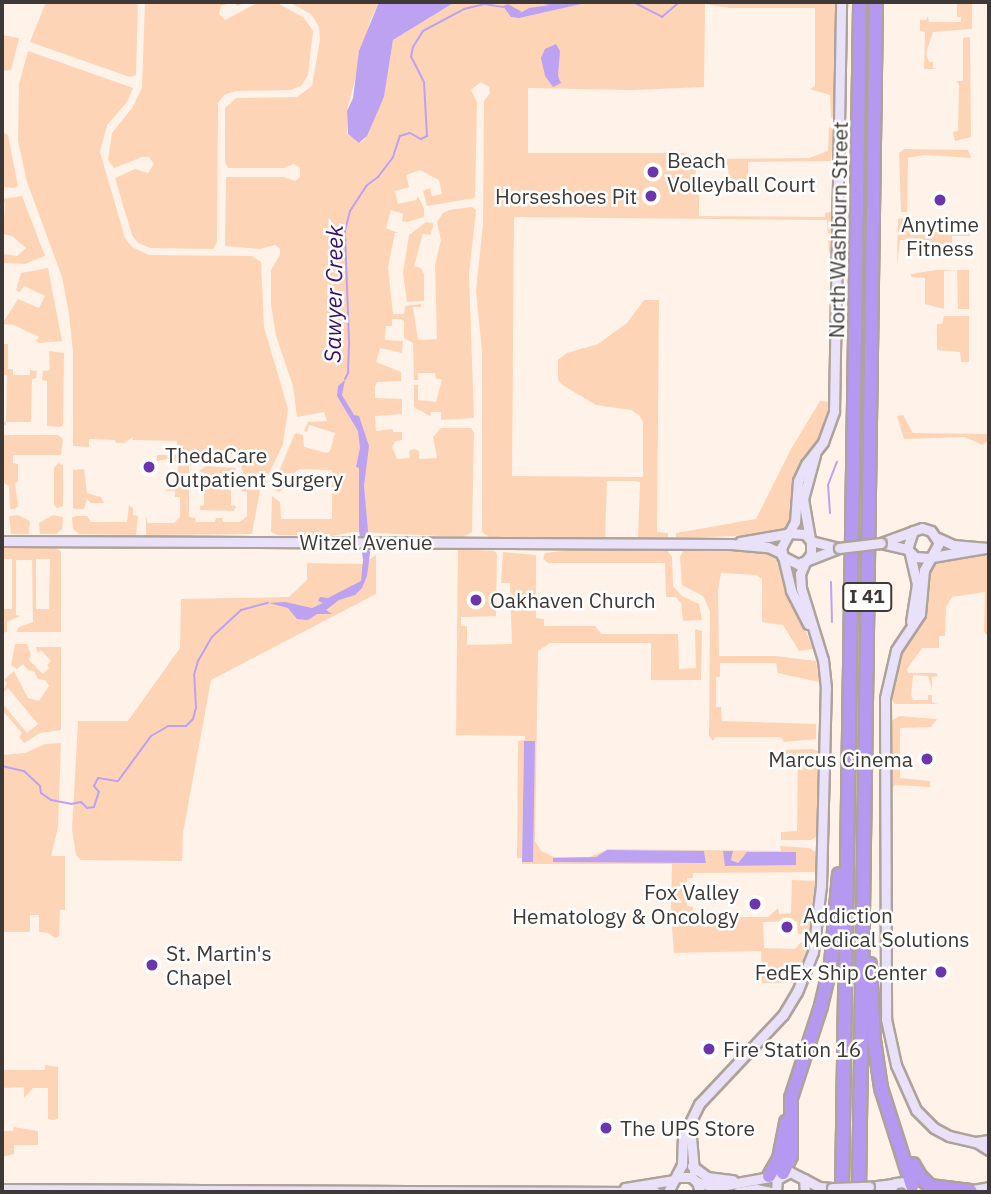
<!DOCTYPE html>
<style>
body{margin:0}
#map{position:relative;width:991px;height:1194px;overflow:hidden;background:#fff2e9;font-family:"IBM Plex Sans",sans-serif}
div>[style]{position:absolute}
.green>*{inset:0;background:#fdd5b6}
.water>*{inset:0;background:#bca2f1}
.stream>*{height:2px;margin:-1px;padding:0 1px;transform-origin:1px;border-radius:1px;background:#bca2f1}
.roads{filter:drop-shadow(2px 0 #aea39a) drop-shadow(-2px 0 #aea39a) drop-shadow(0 2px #aea39a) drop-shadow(0 -2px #aea39a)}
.secondary>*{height:9px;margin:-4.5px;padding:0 4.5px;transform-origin:4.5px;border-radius:4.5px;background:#e9e0fa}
.highway>*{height:12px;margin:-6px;padding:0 6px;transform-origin:6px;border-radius:6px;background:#b598ef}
.bridges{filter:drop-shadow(2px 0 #aea39a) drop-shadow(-2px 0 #aea39a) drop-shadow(0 2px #aea39a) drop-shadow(0 -2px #aea39a)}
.secondary-bridge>*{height:9px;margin:-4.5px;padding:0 4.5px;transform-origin:4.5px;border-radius:4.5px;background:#e9e0fa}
.dots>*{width:19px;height:19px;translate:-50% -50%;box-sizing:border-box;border:4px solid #fff;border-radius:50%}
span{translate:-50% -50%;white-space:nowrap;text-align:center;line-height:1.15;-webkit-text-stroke:5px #fff;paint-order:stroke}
.shield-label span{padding:2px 5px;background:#fff;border:2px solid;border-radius:5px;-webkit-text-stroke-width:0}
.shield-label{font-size:19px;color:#3e3936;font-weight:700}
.poi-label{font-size:21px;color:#3e3936}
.left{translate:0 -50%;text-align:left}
.right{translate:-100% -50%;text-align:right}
.street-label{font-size:21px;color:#3e3936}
.water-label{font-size:23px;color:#3b106b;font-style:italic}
.frame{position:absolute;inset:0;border:4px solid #3e3936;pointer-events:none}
</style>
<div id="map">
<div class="green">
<i style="clip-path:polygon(46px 2px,138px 2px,136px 75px,130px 77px,30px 42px)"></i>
<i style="clip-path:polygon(145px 2px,245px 2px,238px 6px,232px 2px,221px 6px,219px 14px,225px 20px,259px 2px,276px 2px,304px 18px,313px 31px,308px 75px,301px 86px,290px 90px,235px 91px,224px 95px,218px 103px,217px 242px,213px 249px,150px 248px,138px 243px,132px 235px,115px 178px,135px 169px,148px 173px,154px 164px,149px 157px,142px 157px,114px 168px,108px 160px,112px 133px,132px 108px,142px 88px)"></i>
<i style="clip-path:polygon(289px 2px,379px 2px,370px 21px,347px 111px,347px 134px,360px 143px,365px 139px,384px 97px,393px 40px,455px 2px,836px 2px,834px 117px,831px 118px,830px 95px,810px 89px,815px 86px,815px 8px,729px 8px,705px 4px,704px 87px,633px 90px,528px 88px,528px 153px,684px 153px,701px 159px,809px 158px,828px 151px,829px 127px,834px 129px,831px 161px,748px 162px,748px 181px,729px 181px,728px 165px,700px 164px,699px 170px,696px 170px,696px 177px,699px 177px,699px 216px,825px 217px,825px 213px,831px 212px,832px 252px,829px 253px,827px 220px,514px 217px,512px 476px,643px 477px,643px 422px,639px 415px,631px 410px,596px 405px,564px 386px,558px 380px,558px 360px,567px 353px,598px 344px,627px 323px,644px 300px,659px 300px,657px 532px,668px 533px,668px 538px,638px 538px,640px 482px,632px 481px,607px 481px,605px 537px,489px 537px,482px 532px,482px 352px,476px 291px,483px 224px,484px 101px,490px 93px,489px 87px,481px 82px,471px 90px,477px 102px,475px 198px,427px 206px,423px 191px,430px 188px,432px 196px,442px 194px,439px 180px,420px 170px,406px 175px,409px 187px,395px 191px,398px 204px,416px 200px,418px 196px,424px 209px,424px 217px,407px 222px,402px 221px,403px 214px,391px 210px,386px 228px,398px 233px,395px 233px,388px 267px,393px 314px,404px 314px,405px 306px,421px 304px,421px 307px,413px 307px,418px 340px,437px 339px,435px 265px,441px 240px,437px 222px,443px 213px,449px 210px,472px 207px,476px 210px,469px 275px,474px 418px,441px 420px,441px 412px,431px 412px,430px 416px,414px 407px,414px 385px,418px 385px,418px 400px,436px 402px,442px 379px,436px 379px,435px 373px,418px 373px,418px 380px,414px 380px,413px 343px,404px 338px,404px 321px,401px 319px,392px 319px,392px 326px,386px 326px,385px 340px,403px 341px,402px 353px,380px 348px,376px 362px,401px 372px,401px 381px,377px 382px,375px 386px,375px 398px,402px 399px,402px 414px,375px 416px,376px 431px,393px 429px,393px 432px,402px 432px,402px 440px,395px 441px,392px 447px,397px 459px,410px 458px,409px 451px,414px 449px,419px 451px,419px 459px,437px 458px,433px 437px,441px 428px,471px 428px,474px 433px,472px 532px,464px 537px,353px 532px,332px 536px,278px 535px,271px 532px,272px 496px,280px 502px,281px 519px,332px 519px,332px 470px,300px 469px,295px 472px,295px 484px,286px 485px,279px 492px,272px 488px,295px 433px,303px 435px,304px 447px,327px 453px,330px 451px,335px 433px,309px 425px,307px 432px,304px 431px,308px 422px,327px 421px,324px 412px,297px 417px,293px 386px,276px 336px,271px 305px,271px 270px,280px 255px,280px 249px,275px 245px,260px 249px,225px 246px,226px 177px,284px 177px,295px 181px,300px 177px,300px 168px,294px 164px,284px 168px,228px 168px,225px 162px,225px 108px,236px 98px,297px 97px,312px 86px,320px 40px,319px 27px,311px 14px)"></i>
<i style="clip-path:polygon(957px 2px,972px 2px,972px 29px,933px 32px,926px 53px,929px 62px,933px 62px,933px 68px,938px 69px,924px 69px,925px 32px,920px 31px,920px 20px,926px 20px,928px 16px,929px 22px,961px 22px,961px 17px,957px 17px)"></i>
<i style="clip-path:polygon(2px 35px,19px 38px,11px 70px,2px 71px)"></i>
<i style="clip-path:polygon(970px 37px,971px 137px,955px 141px,953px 132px,958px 131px,959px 84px,955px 81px,963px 81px,963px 38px)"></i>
<i style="clip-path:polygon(28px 51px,133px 88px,127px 102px,107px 125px,100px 152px,125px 238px,132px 247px,149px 255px,252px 256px,261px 262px,264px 327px,288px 409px,283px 444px,264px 484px,244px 476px,241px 466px,245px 464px,244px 459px,238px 454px,199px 454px,197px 464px,189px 466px,189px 517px,195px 518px,196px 522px,215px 522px,216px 518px,222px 518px,223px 522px,240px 522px,247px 516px,247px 492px,241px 491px,242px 487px,249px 485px,260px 490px,252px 534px,146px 535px,146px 517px,148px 523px,174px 523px,180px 517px,180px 497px,175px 497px,175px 491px,164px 491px,169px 489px,169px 484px,177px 484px,178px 462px,168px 459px,157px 461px,157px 455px,177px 455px,177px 441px,133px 440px,133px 437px,124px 443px,116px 443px,115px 440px,89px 439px,89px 447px,73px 446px,73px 352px,69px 314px,62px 277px,27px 182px,18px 141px,19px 84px)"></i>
<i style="clip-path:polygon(2px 132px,8px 135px,18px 186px,13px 188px,2px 187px)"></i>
<i style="clip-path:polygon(904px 149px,968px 150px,971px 158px,924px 155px,908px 158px,907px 212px,901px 212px,899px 153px)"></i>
<i style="clip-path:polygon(22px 196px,45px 256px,25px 264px,4px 263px,2px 257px,5px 254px,17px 256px,26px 248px,12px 236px,3px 234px,5px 204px,2px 199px)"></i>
<i style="clip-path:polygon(903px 218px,904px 231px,967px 233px,969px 227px,970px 236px,952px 236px,952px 244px,914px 244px,914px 240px,900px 240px,897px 265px,898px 219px)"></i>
<i style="clip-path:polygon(426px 222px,433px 223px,433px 227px,430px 235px,423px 234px,414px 266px,421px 268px,424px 274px,424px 301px,407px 302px,403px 273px,409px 235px)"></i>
<i style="clip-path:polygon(48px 268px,62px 341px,39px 343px,36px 341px,39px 337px,14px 325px,2px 324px,18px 299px,39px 308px,45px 296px,24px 286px,20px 292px,16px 290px,21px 273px)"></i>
<i style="clip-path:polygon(936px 270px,969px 270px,969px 309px,958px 309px,957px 270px,944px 271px,944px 309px,925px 304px,925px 278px,911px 277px,911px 274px)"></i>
<i style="clip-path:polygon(944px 316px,969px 316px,969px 362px,961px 362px,960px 352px,937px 350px,937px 324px,942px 324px)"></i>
<i style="clip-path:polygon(2px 344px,8px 344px,8px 369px,13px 369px,13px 375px,30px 375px,30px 370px,37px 371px,36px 378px,32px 379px,31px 422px,6px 422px,6px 426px,2px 423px,6px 421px,7px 375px,2px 375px)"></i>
<i style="clip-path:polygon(49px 351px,64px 353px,63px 425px,60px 427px,47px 426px,47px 381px,42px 380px,43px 371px,50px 370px)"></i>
<i style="clip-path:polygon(820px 401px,829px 402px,827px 414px,819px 437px,800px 467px,793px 490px,792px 519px,786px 529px,769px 535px,676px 538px,676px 533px,756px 519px,791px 449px)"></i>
<i style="clip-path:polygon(903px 415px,913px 433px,989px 434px,989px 440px,982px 445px,965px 437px,904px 439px,897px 416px)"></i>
<i style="clip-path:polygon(2px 435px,58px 435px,63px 439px,61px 455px,13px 455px,13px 463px,18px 464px,18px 481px,15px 484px,18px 506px,15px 509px,10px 509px,9px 486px,2px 482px)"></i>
<i style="clip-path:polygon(58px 463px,63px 465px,63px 506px,57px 508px,54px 505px,54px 468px)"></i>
<i style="clip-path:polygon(206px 466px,235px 468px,236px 472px,231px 473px,231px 505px,236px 506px,234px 511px,200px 510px,200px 506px,204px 505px,204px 473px,199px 471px)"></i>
<i style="clip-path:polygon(84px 469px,87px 493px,101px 497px,104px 503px,91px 503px,87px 499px,84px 509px,76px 509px,73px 508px,73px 470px)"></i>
<i style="clip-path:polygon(129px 505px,133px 508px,133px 515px,138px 516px,136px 535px,79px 534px,73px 529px,72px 517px,76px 516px,87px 516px,91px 522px,127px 522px)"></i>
<i style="clip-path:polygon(18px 515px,30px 521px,29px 534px,11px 534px,9px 516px)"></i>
<i style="clip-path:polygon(53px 515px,63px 517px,62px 529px,56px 534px,40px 534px,39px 523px)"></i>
<i style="clip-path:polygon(evenodd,2px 547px,55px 548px,61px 551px,61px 632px,16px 632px,19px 627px,33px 622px,32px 560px,16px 560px,16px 615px,20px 616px,7px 622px,7px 632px,2px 633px,2px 609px,12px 609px,12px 559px,2px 559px,2px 547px,36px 559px,50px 559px,49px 609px,36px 609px,36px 559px)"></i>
<i style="clip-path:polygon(evenodd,458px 549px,495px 551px,497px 555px,496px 616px,461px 617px,461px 626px,467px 626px,467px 645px,512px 644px,510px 583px,501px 583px,503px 552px,536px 555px,536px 618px,544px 619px,544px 626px,595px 626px,602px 634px,678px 634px,679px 669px,696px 668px,695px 629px,702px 631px,701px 680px,651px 680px,651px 643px,550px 643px,538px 651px,535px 841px,541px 851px,554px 857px,590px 857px,608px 849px,781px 851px,780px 846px,810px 848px,815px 852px,815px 872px,693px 873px,693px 878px,687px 878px,687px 906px,693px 907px,693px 913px,739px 917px,768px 917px,778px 908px,779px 914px,791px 913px,792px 880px,815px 881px,811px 935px,798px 934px,797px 921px,763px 922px,764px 948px,795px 949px,801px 942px,808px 946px,795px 983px,762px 983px,761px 951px,674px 953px,671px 916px,672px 864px,522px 864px,522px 858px,517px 858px,518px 741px,525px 740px,525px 736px,456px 735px,458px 549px,534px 741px,535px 741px,522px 862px,524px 742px,534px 741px,458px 549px,607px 850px,704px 851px,706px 862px,554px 862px,596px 857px,607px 850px,458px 549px,732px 851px,731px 860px,738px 863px,747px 852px,796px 852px,796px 864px,725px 866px,732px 851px)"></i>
<i style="clip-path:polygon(570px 550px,668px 551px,672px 557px,673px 586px,682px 596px,699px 604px,702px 620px,683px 621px,681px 603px,676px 597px,666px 597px,665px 563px,548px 563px,543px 559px,545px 553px)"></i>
<i style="clip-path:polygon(757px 550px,776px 556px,813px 649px,799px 651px,783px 625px,762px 622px,762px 579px,756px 575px,721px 573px,718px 590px,719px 656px,776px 656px,816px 661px,819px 682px,778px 673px,776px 663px,720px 663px,720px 677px,716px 677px,716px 707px,721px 707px,722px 721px,816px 724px,816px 739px,784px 742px,781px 737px,715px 737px,713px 741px,709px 736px,710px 611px,703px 596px,682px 585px,680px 557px,683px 551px)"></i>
<i style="clip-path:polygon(989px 554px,989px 637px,984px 632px,985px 592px,952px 597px,946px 607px,945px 636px,939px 636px,939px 648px,922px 648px,907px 669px,908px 673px,937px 673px,938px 676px,932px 677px,932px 690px,928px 676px,913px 675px,911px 695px,913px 700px,928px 700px,928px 695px,932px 695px,932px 702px,938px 704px,895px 704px,892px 700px,894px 680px,898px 664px,925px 609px,930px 567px,947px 557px)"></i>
<i style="clip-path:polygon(376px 555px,376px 594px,211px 680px,183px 833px,182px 861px,81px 860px,76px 855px,72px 830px,78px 721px,128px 721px,180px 648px,181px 599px,289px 597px,307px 580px,307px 563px,363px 564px)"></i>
<i style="clip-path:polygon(15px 644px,27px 644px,31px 655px,29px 660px,43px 674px,49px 668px,47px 665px,51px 661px,41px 650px,38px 653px,36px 647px,61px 647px,61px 730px,40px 733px,24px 743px,19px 737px,22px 733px,2px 710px,2px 703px,27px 733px,38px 724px,8px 688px,2px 693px,7px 683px,4px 680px,14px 671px,28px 698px,39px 701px,49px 686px,45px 680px,38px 679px,34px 671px,28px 670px,23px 664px,17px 669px,11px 665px)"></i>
<i style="clip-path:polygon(899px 716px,937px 719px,931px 727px,900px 728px,900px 778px,930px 781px,930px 787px,895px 785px,891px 790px,891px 721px)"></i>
<i style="clip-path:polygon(61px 743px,58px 827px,51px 856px,65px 856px,65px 910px,60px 910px,59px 936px,55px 938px,48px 933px,39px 932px,39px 915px,30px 915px,30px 932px,2px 932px,2px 755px,25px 753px,45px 744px)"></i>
<i style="clip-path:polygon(812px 749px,818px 751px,816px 837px,811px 840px,781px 840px,781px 832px,797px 831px,798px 757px,784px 757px,783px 750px)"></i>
<i style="clip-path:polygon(45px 1065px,58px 1067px,58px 1119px,53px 1120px,48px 1119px,48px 1088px,33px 1088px,24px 1098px,24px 1087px,2px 1088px,4px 1070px,45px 1070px)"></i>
<i style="clip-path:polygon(14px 1127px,38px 1131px,38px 1145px,14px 1145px,14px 1154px,2px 1157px,2px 1131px,13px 1131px)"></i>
</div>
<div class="water">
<i style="clip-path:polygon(379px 2px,455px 2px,393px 40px,384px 97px,367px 136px,359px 143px,348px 134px,347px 111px,353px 98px,359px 51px)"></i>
<i style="clip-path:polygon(541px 2px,590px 2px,519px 18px,511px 17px,503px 6px,508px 4px,522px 12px,529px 8px,550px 5px,538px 3px)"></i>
<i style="clip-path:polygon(556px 44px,560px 51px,558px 76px,561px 83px,553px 87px,545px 76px,541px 58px,545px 49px)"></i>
<i style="clip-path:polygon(345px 380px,342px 395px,354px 415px,359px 416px,369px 446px,364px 486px,370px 553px,367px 576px,362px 588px,355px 595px,339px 600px,326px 610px,332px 614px,317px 614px,308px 620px,297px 619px,288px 608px,269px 603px,285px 602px,312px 608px,323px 603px,318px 601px,320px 597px,328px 598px,361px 581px,363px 560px,359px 530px,359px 468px,356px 467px,360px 448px,358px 431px,337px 396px,338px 386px)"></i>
<i style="clip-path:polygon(524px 741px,535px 741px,533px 862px,522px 862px)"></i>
<i style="clip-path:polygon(607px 850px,704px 851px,706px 863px,553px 862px,553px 858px,596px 857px)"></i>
<i style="clip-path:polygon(723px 851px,733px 851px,731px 860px,738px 863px,747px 852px,796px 852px,796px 865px,725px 866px)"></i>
</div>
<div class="stream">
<i style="left:633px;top:2px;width:33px;rotate:27deg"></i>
<i style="left:662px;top:17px;width:23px;rotate:-41deg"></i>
<i style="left:345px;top:379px;width:7px;rotate:-63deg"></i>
<i style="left:348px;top:373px;width:32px;rotate:-88deg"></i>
<i style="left:349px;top:341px;width:110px;rotate:-92.1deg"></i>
<i style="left:345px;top:231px;width:21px;rotate:-76deg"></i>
<i style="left:350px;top:211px;width:30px;rotate:-57deg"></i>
<i style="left:366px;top:186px;width:15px;rotate:-37deg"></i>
<i style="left:378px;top:177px;width:25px;rotate:-53deg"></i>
<i style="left:393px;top:157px;width:22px;rotate:-72deg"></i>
<i style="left:400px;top:136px;width:10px;rotate:-17deg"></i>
<i style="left:410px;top:133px;width:13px;rotate:29deg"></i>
<i style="left:421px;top:139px;width:7px;rotate:-27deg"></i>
<i style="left:427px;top:136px;width:54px;rotate:-93.2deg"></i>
<i style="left:424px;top:82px;width:28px;rotate:-117deg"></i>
<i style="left:411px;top:57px;width:10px;rotate:-79deg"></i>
<i style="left:413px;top:47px;width:19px;rotate:-58deg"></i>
<i style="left:423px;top:31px;width:47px;rotate:-28.2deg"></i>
<i style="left:464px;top:9px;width:21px;rotate:-14deg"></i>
<i style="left:484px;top:4px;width:20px;rotate:9deg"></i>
<i style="left:830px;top:513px;width:28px;rotate:-94deg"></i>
<i style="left:828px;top:485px;width:25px;rotate:-69deg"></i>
<i style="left:831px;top:582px;width:40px;rotate:88.6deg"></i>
<i style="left:2px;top:766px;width:23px;rotate:13deg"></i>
<i style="left:24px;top:771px;width:22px;rotate:43deg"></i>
<i style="left:40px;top:786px;width:7px;rotate:82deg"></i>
<i style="left:41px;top:793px;width:12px;rotate:35deg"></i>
<i style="left:51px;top:800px;width:20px;rotate:11deg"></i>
<i style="left:71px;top:804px;width:10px;rotate:-11deg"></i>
<i style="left:81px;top:802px;width:8px;rotate:45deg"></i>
<i style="left:87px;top:808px;width:7px;rotate:-8deg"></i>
<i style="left:94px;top:807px;width:16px;rotate:-72deg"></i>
<i style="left:99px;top:792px;width:8px;rotate:-130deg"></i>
<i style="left:94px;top:786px;width:9px;rotate:-63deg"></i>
<i style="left:98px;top:778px;width:20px;rotate:9deg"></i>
<i style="left:118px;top:781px;width:56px;rotate:-53.7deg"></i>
<i style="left:151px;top:736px;width:20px;rotate:-30deg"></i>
<i style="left:168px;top:726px;width:18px"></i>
<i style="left:186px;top:726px;width:10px;rotate:-45deg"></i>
<i style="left:193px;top:719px;width:11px;rotate:-75deg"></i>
<i style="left:196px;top:708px;width:33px;rotate:-93deg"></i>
<i style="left:194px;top:675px;width:15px;rotate:-74deg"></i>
<i style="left:198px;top:661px;width:28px;rotate:-60deg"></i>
<i style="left:212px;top:637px;width:40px;rotate:-43deg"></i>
<i style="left:241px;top:610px;width:28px;rotate:-15deg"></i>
</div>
<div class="roads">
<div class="secondary">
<i style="left:938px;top:538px;width:17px;rotate:25deg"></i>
<i style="left:953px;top:545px;width:35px;rotate:5deg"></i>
<i style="left:810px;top:539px;width:41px;rotate:-99.9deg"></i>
<i style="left:803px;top:499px;width:46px;rotate:-74.7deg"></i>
<i style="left:2px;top:541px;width:729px;rotate:0.24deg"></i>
<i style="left:731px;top:544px;width:37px;rotate:5deg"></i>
<i style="left:768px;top:547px;width:14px;rotate:25deg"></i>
<i style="left:811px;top:541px;width:29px;rotate:14deg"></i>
<i style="left:740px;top:542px;width:47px;rotate:-9.9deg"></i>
<i style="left:881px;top:543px;width:32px;rotate:-20deg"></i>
<i style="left:881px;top:543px;width:27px;rotate:13deg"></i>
<i style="left:910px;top:554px;width:31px;rotate:77deg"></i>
<i style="left:917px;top:584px;width:38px;rotate:99deg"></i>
<i style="left:782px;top:556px;width:18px;rotate:27deg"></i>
<i style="left:798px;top:564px;width:9px;rotate:-21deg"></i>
<i style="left:806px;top:561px;width:9px;rotate:-54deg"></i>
<i style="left:811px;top:554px;width:13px;rotate:-90deg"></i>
<i style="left:811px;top:541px;width:9px;rotate:-131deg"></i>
<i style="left:805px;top:534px;width:17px;rotate:-177deg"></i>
<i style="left:932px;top:557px;width:54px;rotate:-9.6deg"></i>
<i style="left:930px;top:558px;width:15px;rotate:-176deg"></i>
<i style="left:915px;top:557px;width:11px;rotate:-135deg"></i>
<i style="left:907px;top:549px;width:19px;rotate:-72deg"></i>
<i style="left:913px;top:531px;width:9px;rotate:-18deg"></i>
<i style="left:922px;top:528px;width:9px;rotate:18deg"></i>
<i style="left:931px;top:531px;width:14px;rotate:56deg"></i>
<i style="left:939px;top:543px;width:31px;rotate:119deg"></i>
<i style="left:924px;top:570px;width:44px;rotate:95.2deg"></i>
<i style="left:920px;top:614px;width:43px;rotate:123.7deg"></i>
<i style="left:896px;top:650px;width:49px;rotate:102.9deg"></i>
<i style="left:885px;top:698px;width:321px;rotate:89.8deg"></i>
<i style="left:886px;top:1019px;width:47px;rotate:77.7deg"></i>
<i style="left:896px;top:1065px;width:49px;rotate:66deg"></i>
<i style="left:916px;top:1110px;width:25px;rotate:45deg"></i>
<i style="left:934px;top:1128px;width:17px;rotate:28deg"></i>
<i style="left:949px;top:1136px;width:28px;rotate:13deg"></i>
<i style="left:976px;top:1142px;width:13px;rotate:-9deg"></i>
<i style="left:808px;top:560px;width:33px;rotate:-21deg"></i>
<i style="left:808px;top:624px;width:38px;rotate:-117deg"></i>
<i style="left:791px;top:590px;width:43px;rotate:-103.4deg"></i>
<i style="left:781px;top:548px;width:30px;rotate:-62deg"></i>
<i style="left:795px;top:522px;width:41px;rotate:-85.8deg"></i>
<i style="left:798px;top:481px;width:19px;rotate:-65deg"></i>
<i style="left:806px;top:464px;width:28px;rotate:-52deg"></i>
<i style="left:823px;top:442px;width:33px;rotate:-70deg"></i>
<i style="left:834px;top:411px;width:409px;rotate:-89deg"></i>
<i style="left:690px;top:1126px;width:45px;rotate:84.9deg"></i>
<i style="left:976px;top:1142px;width:15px;rotate:32deg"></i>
<i style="left:692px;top:1166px;width:19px;rotate:36deg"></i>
<i style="left:707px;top:1177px;width:26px;rotate:7deg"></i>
<i style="left:677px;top:1177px;width:14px"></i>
<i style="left:691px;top:1177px;width:8px;rotate:40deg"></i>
<i style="left:697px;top:1182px;width:10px;rotate:73deg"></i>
<i style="left:804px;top:1179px;width:17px;rotate:28deg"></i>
<i style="left:819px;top:1187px;width:13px;rotate:4deg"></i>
<i style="left:697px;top:1182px;width:19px;rotate:16deg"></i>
<i style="left:715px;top:1187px;width:67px;rotate:-10.3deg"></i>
<i style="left:869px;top:1187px;width:24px;rotate:-7deg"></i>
<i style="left:625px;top:1188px;width:50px;rotate:-9.3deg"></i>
<i style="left:2px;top:1189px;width:636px;rotate:0.27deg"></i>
<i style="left:967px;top:1191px;width:22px;rotate:-10deg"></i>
<i style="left:639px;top:1192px;width:16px"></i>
<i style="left:668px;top:1192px;width:30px;rotate:-63deg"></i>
<i style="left:682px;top:1165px;width:28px;rotate:-88deg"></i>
<i style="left:683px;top:1137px;width:37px;rotate:-64deg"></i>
<i style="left:699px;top:1104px;width:122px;rotate:-46.7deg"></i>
<i style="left:783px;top:1015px;width:27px;rotate:-59deg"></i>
<i style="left:797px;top:992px;width:43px;rotate:-68.2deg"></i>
<i style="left:813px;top:952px;width:66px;rotate:-83.1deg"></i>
<i style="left:821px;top:886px;width:198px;rotate:-88.6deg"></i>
<i style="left:826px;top:688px;width:28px;rotate:-96deg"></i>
<i style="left:823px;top:660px;width:75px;rotate:-107deg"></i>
<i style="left:801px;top:588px;width:14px;rotate:-94deg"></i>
<i style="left:800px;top:574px;width:13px;rotate:-67deg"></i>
<i style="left:738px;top:1192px;width:18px;rotate:-9deg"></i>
<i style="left:756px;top:1189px;width:16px;rotate:11deg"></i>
<i style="left:776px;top:1192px;width:13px;rotate:-86deg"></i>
<i style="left:777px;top:1179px;width:15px;rotate:-28deg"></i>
<i style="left:790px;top:1172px;width:16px;rotate:27deg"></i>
<i style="left:804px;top:1179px;width:13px;rotate:86deg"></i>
<i style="left:888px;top:1192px;width:11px;rotate:-52deg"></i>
<i style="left:895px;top:1183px;width:9px;rotate:-6deg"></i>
<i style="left:904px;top:1182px;width:16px;rotate:38deg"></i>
</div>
<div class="highway">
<i style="left:870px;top:964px;width:76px;rotate:87deg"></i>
<i style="left:874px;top:1040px;width:49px;rotate:81.7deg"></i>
<i style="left:881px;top:1088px;width:103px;rotate:72.4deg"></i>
<i style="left:913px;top:1164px;width:14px;rotate:60deg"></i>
<i style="left:920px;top:1176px;width:14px;rotate:45deg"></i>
<i style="left:930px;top:1186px;width:41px;rotate:7deg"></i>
<i style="left:783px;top:1173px;width:19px;rotate:-65deg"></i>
<i style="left:791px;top:1156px;width:58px;rotate:-90deg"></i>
<i style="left:791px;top:1098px;width:97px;rotate:-71.9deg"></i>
<i style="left:821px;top:1006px;width:43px;rotate:-76.6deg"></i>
<i style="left:831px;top:964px;width:90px;rotate:-84.9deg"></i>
<i style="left:769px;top:1176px;width:20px;rotate:-60deg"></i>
<i style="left:779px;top:1159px;width:38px;rotate:-79deg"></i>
<i style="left:842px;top:1192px;width:1190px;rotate:-89.13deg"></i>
<i style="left:859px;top:1192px;width:1190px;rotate:-89.18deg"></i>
</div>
</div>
<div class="bridges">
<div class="secondary-bridge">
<i style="left:839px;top:548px;width:42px;rotate:-6.8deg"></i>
<i style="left:832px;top:1188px;width:37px;rotate:-2deg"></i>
</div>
</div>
<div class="dots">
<i style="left:653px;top:172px;background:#6936ad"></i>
<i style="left:651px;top:196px;background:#6936ad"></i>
<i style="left:940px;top:200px;background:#6936ad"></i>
<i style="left:149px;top:467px;background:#6936ad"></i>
<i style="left:476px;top:600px;background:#6936ad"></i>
<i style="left:927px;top:759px;background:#6936ad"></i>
<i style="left:755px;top:904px;background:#6936ad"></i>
<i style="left:787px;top:927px;background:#6936ad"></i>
<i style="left:152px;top:965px;background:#6936ad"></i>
<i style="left:941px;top:972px;background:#6936ad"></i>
<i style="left:709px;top:1049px;background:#6936ad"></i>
<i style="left:606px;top:1128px;background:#6936ad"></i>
</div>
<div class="shield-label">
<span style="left:867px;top:597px">I 41</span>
</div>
<div class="poi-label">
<span class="left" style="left:667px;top:172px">Beach<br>Volleyball Court</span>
<span class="right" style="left:637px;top:196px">Horseshoes Pit</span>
<span style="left:940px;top:236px">Anytime<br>Fitness</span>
<span class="left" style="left:165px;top:467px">ThedaCare<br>Outpatient Surgery</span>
<span class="left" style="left:490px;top:600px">Oakhaven Church</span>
<span class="right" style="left:913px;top:759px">Marcus Cinema</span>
<span class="right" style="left:739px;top:904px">Fox Valley<br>Hematology &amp; Oncology</span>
<span class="left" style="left:803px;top:927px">Addiction<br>Medical Solutions</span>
<span class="left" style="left:166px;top:965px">St. Martin's<br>Chapel</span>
<span class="right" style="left:927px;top:972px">FedEx Ship Center</span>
<span class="left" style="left:723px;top:1049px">Fire Station 16</span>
<span class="left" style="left:620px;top:1128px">The UPS Store</span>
</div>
<div class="street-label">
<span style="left:838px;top:230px;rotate:-89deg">North Washburn Street</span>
<span style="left:366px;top:542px">Witzel Avenue</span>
</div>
<div class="water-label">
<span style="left:333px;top:294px;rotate:-89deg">Sawyer Creek</span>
</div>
<div class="frame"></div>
</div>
